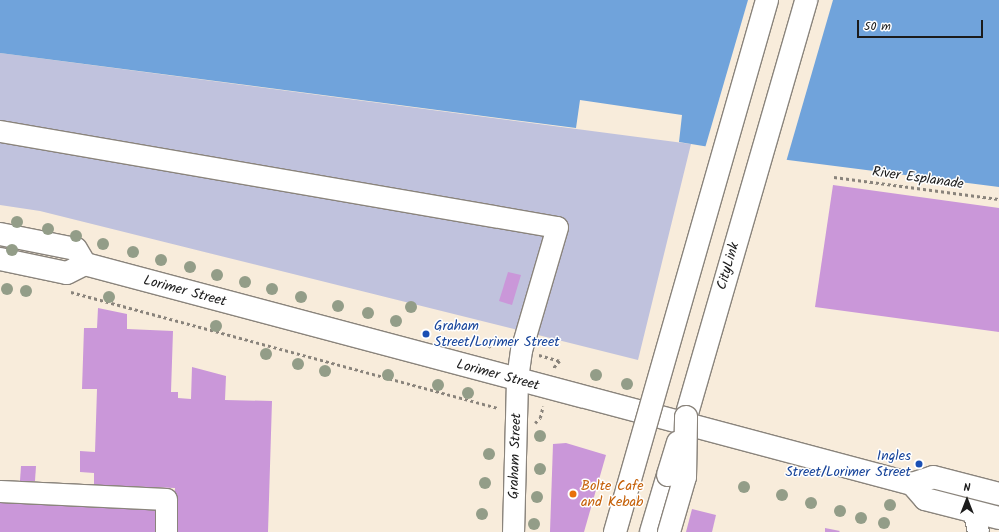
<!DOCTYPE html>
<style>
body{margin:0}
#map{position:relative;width:999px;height:532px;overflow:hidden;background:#f8ecdb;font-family:Kalam,sans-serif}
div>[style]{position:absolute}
.industrial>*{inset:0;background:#c0c2dd}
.water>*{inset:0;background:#70a3db}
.pier>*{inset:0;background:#f8ecdb}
.building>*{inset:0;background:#ca97d9}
.path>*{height:2.5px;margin-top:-1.25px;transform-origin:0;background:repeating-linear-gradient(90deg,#8a847c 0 3px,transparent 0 6px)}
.roads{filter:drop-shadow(1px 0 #8a847c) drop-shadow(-1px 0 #8a847c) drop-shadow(0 1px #8a847c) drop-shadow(0 -1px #8a847c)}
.minor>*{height:21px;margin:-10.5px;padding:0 10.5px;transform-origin:10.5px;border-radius:10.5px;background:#fff}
.major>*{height:22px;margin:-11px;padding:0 11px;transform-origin:11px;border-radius:11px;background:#fff}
.highway>*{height:22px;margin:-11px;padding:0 11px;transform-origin:11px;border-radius:11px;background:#fff}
.bridges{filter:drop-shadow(1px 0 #8a847c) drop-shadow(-1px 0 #8a847c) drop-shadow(0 1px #8a847c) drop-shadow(0 -1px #8a847c)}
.highway-bridge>*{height:22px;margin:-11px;padding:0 11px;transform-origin:11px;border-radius:11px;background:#fff}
.trees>*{width:12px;height:12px;margin:-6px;border-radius:50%;background:#939d88}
.dots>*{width:11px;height:11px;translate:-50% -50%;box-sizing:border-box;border:2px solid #fff;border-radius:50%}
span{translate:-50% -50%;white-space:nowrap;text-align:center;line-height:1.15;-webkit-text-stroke:3px #fff;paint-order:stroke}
.street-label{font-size:14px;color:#1c1c1c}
.transit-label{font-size:14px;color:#164399}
.left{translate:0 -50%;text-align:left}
.right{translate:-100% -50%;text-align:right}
.food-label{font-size:14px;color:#c56008}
.north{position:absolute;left:947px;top:480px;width:40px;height:40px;-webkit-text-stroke:3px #fff;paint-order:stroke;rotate:0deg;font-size:11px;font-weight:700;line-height:16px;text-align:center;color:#1c1c1c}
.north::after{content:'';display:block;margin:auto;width:14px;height:18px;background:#1c1c1c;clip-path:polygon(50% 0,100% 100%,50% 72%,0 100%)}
.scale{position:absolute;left:857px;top:20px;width:126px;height:18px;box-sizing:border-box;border:2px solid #1c1c1c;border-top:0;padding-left:5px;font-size:12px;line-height:14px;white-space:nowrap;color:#1c1c1c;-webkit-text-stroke:3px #fff;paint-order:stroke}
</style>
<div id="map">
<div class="industrial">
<i style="clip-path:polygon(0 53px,691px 144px,638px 360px,40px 211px,0 205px)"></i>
</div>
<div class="water">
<i style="clip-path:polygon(0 0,999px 0,999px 187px,788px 160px,679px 142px,682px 115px,580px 100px,576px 128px,0 53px)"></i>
</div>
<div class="pier">
<i style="clip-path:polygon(748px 0,833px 0,786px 162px,705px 148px)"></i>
</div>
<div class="building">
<i style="clip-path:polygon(833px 185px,999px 208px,999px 332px,815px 307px)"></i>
<i style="clip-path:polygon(508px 272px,521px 275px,512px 305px,499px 301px)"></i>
<i style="clip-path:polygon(98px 308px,127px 314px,127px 329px,173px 331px,171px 392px,178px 392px,178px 398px,191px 399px,192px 367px,226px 376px,225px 400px,272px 401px,268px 532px,173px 532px,175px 488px,94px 485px,94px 473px,80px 472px,80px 451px,95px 452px,97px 389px,82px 389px,84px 328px,97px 328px)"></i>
<i style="clip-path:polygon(566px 443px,606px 455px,584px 532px,550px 532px,553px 444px)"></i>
<i style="clip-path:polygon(21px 466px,36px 466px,35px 481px,20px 481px)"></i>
<i style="clip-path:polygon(0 499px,161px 505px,160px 532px,0 532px)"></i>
<i style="clip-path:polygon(692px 509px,716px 515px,712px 532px,686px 532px)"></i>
<i style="clip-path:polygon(825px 528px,840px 531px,839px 532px,825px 532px)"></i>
</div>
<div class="path">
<i style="left:834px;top:177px;width:166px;rotate:7.6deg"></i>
<i style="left:71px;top:292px;width:443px;rotate:15.2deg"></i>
<i style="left:488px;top:347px;width:9px;rotate:-27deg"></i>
<i style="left:496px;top:343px;width:7px;rotate:16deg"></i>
<i style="left:539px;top:355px;width:22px;rotate:16deg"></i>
<i style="left:560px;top:361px;width:11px;rotate:131deg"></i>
<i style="left:535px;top:423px;width:7px;rotate:-45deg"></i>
<i style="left:540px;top:418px;width:12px;rotate:-76deg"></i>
</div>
<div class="roads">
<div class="minor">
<i style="left:0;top:131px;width:565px;rotate:9.78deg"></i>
<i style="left:557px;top:227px;width:128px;rotate:106.3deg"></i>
<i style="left:521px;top:350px;width:30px;rotate:98deg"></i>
<i style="left:517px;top:380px;width:152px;rotate:91.5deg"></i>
<i style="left:0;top:491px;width:166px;rotate:2.8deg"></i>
<i style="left:166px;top:499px;width:33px;rotate:90deg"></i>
<i style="left:974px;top:513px;width:19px;rotate:78deg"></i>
</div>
<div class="major">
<i style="left:0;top:234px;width:77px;rotate:11.2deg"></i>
<i style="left:76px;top:249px;width:17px;rotate:59deg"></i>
<i style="left:0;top:259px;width:68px;rotate:11.8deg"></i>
<i style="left:67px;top:273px;width:20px;rotate:-27deg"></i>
<i style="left:85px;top:264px;width:856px;rotate:14.9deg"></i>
<i style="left:912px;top:484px;width:22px;rotate:-18deg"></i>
<i style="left:933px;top:477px;width:68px;rotate:14.4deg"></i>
<i style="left:912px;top:484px;width:20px;rotate:49deg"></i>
<i style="left:925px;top:499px;width:76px;rotate:14.4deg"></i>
</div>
<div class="highway">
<i style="left:686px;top:417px;width:434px;rotate:-73.9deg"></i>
<i style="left:651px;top:532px;width:59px;rotate:-73.4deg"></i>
</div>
</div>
<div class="bridges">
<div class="highway-bridge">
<i style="left:668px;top:475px;width:34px;rotate:-73deg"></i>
<i style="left:615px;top:532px;width:553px;rotate:-74.05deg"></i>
<i style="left:669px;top:532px;width:57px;rotate:-73.8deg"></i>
<i style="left:685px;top:477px;width:60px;rotate:-89deg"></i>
</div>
</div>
<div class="trees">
<i style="left:17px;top:222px"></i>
<i style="left:48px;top:229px"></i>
<i style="left:76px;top:236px"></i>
<i style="left:103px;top:244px"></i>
<i style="left:12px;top:250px"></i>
<i style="left:133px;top:252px"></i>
<i style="left:161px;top:260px"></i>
<i style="left:190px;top:267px"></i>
<i style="left:217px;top:275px"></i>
<i style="left:245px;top:282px"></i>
<i style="left:7px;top:289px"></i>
<i style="left:272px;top:289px"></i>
<i style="left:26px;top:291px"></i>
<i style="left:109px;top:297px"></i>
<i style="left:301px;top:297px"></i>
<i style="left:338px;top:306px"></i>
<i style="left:411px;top:307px"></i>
<i style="left:368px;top:313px"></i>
<i style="left:396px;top:321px"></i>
<i style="left:216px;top:326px"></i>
<i style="left:266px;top:354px"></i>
<i style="left:298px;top:364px"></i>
<i style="left:325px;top:371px"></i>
<i style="left:388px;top:375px"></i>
<i style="left:596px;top:375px"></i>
<i style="left:627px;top:384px"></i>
<i style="left:438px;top:385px"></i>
<i style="left:468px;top:393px"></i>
<i style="left:540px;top:436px"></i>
<i style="left:489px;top:454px"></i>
<i style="left:540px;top:469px"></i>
<i style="left:485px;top:483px"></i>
<i style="left:744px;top:487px"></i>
<i style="left:782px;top:495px"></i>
<i style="left:537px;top:497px"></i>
<i style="left:811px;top:503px"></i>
<i style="left:890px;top:505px"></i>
<i style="left:840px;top:511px"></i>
<i style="left:482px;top:514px"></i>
<i style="left:861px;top:518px"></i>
<i style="left:884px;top:523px"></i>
<i style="left:534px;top:524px"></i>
</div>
<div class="dots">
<i style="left:426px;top:334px;background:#1a4fb4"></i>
<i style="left:919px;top:464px;background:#1a4fb4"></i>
<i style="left:573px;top:494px;background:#e8710a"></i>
</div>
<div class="street-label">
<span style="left:918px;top:178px;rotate:8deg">River Esplanade</span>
<span style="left:728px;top:266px;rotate:-74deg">CityLink</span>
<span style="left:185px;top:291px;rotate:15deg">Lorimer Street</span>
<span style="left:498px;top:375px;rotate:15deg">Lorimer Street</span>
<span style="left:515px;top:456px;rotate:-88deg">Graham Street</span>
</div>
<div class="transit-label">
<span class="left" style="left:434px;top:334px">Graham<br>Street/Lorimer Street</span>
<span class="right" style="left:911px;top:464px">Ingles<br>Street/Lorimer Street</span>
</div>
<div class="food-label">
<span class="left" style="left:581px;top:494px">Bolte Cafe<br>and Kebab</span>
</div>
<div class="north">N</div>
<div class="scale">50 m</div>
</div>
